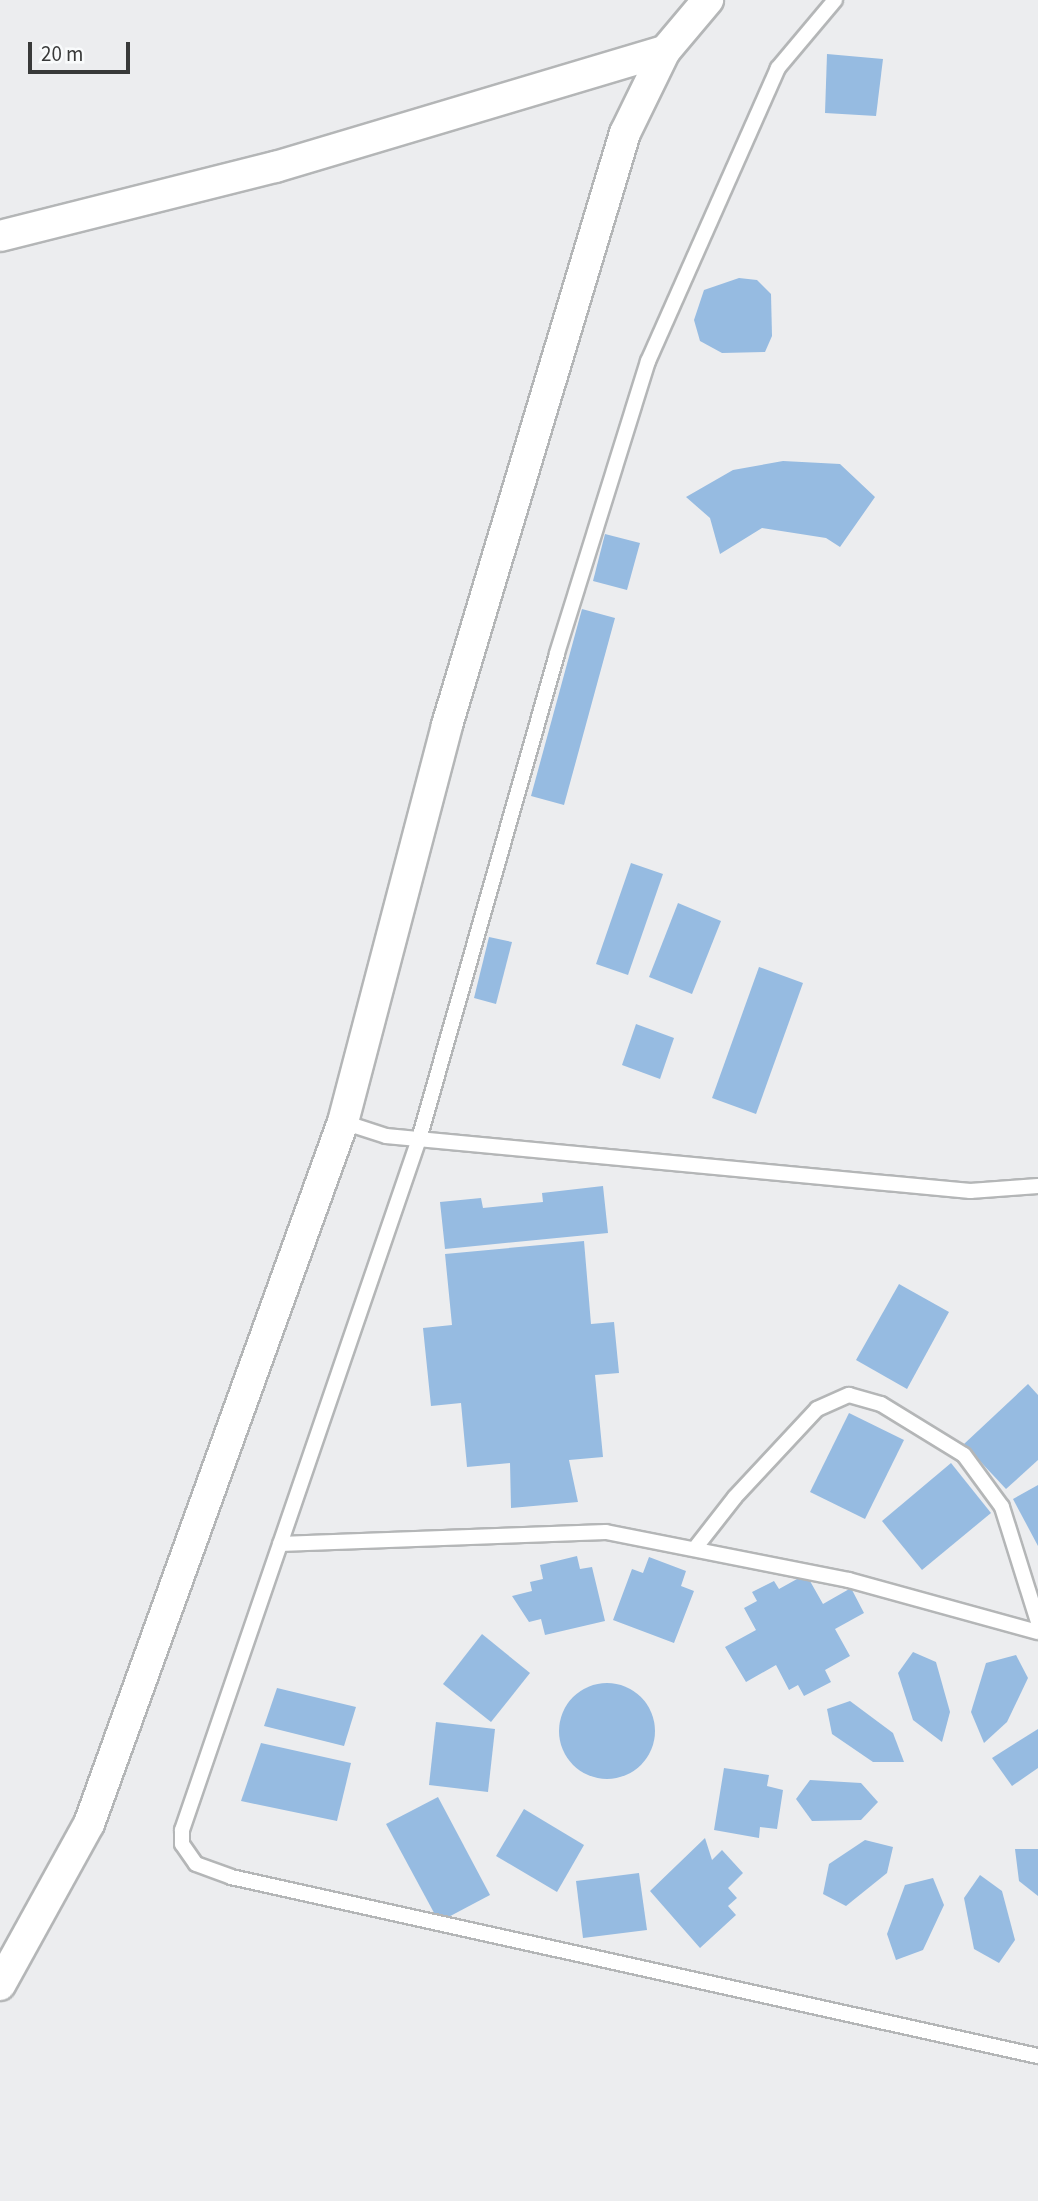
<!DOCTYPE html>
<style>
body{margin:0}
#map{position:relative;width:1038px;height:2201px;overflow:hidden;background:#ecedef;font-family:"Source Sans 3",sans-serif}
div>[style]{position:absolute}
.building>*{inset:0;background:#96bbe1}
.round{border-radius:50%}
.roads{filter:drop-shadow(2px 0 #b4b6b7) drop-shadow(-2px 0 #b4b6b7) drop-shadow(0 2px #b4b6b7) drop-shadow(0 -2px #b4b6b7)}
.service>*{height:14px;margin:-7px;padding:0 7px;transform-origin:7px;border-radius:7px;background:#fff}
.minor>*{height:30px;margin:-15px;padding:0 15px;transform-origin:15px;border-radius:15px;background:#fff}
span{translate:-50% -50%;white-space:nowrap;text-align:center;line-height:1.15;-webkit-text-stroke:7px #f9fbfc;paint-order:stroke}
.scale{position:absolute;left:28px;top:42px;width:102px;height:32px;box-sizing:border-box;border:4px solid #383939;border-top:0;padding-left:9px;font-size:21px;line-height:24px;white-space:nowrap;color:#383939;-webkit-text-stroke:5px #f9fbfc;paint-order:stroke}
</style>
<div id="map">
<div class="building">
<i style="clip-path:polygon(827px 54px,883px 59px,876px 116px,825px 113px)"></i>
<i style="clip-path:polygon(739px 278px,757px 280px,771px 294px,772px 336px,765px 352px,722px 353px,700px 341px,694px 320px,704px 290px)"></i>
<i style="clip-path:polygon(783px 461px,840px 464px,875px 497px,840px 547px,826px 538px,762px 528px,720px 554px,710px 518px,686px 497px,733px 470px)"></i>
<i style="clip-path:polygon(605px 534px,640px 543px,627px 590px,593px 581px)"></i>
<i style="clip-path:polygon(582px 609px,615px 618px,564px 805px,531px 796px)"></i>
<i style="clip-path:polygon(631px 863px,663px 874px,628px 975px,596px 964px)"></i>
<i style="clip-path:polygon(678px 903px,721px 921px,692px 994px,649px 977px)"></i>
<i style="clip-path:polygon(489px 937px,512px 942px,496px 1004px,474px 998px)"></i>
<i style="clip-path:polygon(759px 967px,803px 983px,756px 1114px,712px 1098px)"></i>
<i style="clip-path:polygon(636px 1024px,674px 1038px,660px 1079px,622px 1065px)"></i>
<i style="clip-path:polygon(603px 1186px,608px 1233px,445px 1249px,440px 1202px,481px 1198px,483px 1208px,543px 1202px,542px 1193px)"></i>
<i style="clip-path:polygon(584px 1241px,591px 1324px,614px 1322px,619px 1373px,595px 1375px,603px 1457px,569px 1460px,578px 1502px,511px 1508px,510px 1463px,467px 1467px,461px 1403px,431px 1406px,423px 1328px,452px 1325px,445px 1254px)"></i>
<i style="clip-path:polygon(899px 1284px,949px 1312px,907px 1389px,856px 1360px)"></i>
<i style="clip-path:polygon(1028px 1384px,1038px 1395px,1038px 1460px,1006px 1489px,964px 1444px)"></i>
<i style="clip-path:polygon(849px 1413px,904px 1440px,865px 1519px,810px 1492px)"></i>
<i style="clip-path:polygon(951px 1463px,991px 1513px,922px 1570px,882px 1521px)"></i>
<i style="clip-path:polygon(1038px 1485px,1038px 1546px,1013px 1499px)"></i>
<i style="clip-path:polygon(577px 1556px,580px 1569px,592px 1567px,605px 1621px,545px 1635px,541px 1619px,529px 1622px,512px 1596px,532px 1591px,530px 1582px,543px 1579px,540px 1565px)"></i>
<i style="clip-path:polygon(649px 1557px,686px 1571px,681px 1586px,694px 1591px,674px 1643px,613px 1620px,632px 1569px,643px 1573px)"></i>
<i style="clip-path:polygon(806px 1574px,823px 1604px,851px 1588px,864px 1613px,835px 1629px,850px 1656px,825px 1670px,831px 1682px,804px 1696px,798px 1685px,789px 1690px,776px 1665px,746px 1682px,725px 1647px,756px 1630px,744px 1608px,757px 1601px,752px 1592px,774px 1581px,779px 1589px)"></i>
<i style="clip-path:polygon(482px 1634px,530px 1673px,491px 1722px,443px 1684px)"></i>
<i style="clip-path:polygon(913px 1652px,936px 1662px,950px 1712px,942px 1742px,913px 1720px,898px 1673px)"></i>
<i style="clip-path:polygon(1016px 1655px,1028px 1678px,1007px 1722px,984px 1743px,971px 1712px,986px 1663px)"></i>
<i class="round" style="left:559px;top:1683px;width:96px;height:96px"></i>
<i style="clip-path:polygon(277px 1688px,356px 1707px,344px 1746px,264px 1726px)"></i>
<i style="clip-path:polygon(850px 1701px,893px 1733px,904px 1762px,873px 1762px,832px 1734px,827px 1709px)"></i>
<i style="clip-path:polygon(436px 1722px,495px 1729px,488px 1792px,429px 1785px)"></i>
<i style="clip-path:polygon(1038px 1729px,1038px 1768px,1012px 1786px,992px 1758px)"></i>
<i style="clip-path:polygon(261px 1743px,351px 1763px,337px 1821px,241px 1801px)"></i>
<i style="clip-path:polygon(724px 1768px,769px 1775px,767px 1786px,783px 1790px,777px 1829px,760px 1827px,759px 1838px,714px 1830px)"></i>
<i style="clip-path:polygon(810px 1780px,861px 1783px,878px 1802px,861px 1820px,812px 1821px,796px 1799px)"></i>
<i style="clip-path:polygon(438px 1797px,490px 1895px,439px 1922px,386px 1824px)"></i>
<i style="clip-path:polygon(524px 1809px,584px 1845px,557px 1892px,496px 1856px)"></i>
<i style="clip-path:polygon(705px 1838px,712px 1860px,722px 1850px,743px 1873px,728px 1888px,737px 1898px,728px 1906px,736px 1915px,700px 1948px,650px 1891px)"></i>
<i style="clip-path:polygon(865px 1840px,893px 1847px,887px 1873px,846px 1906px,823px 1894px,829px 1864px)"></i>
<i style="clip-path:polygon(1015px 1849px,1038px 1849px,1038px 1896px,1019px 1881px)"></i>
<i style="clip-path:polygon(639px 1873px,647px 1930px,583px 1938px,576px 1881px)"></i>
<i style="clip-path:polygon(980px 1875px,1002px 1891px,1015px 1940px,999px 1963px,974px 1949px,964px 1898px)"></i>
<i style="clip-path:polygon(933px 1878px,944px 1905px,923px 1950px,896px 1960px,887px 1934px,905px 1885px)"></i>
</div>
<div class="roads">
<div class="service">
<i style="left:835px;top:0;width:89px;rotate:130deg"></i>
<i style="left:778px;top:68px;width:321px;rotate:113.9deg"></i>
<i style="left:648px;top:361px;width:307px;rotate:107.3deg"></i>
<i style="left:557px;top:654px;width:504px;rotate:105.88deg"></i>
<i style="left:419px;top:1139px;width:731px;rotate:108.93deg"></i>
<i style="left:182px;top:1830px;width:14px;rotate:90deg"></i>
<i style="left:182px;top:1844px;width:24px;rotate:55deg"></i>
<i style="left:196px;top:1864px;width:37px;rotate:20deg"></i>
<i style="left:231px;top:1877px;width:827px;rotate:12.51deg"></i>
<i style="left:343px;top:1122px;width:45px;rotate:18deg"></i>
<i style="left:386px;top:1136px;width:587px;rotate:5.38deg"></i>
<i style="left:970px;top:1191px;width:68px;rotate:-4.2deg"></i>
<i style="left:280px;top:1544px;width:326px;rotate:-2.1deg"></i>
<i style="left:606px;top:1532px;width:248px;rotate:11.2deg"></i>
<i style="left:849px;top:1580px;width:196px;rotate:15.4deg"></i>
<i style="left:696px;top:1547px;width:63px;rotate:-52deg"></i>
<i style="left:735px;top:1497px;width:120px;rotate:-47deg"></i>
<i style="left:817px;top:1409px;width:35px;rotate:-24deg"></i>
<i style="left:849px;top:1395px;width:33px;rotate:16deg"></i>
<i style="left:881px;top:1404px;width:97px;rotate:31.6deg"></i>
<i style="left:964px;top:1455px;width:64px;rotate:53.8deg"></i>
<i style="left:1002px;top:1507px;width:121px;rotate:72.6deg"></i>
</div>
<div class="minor">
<i style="left:0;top:236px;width:284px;rotate:-14.1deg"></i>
<i style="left:275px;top:167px;width:407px;rotate:-16.6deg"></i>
<i style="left:0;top:1985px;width:184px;rotate:-61.1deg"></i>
<i style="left:89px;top:1824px;width:747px;rotate:-70.11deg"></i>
<i style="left:343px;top:1122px;width:410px;rotate:-75.3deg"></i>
<i style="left:447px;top:725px;width:618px;rotate:-73.27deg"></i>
<i style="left:625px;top:133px;width:91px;rotate:-64deg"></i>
<i style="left:665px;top:51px;width:67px;rotate:-49.9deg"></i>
</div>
</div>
<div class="scale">20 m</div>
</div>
